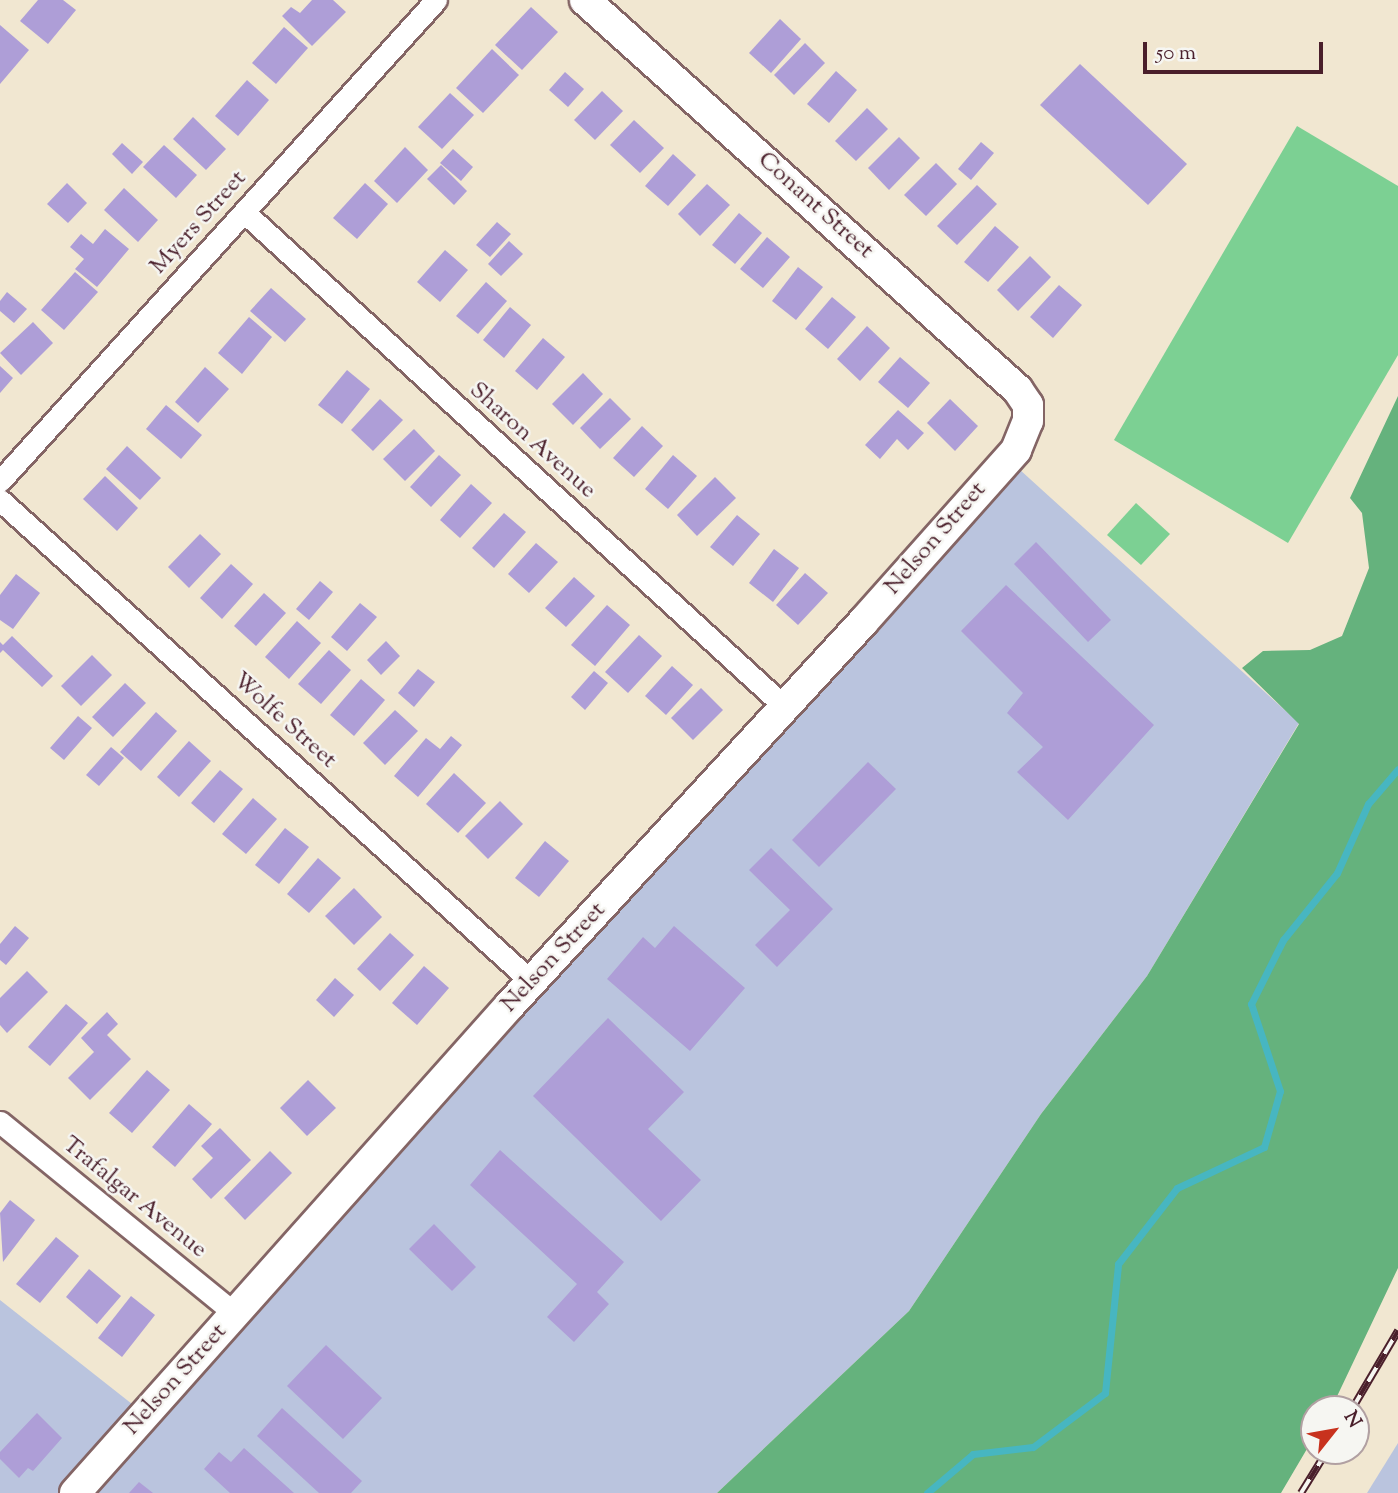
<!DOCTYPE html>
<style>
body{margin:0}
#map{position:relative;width:1398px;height:1493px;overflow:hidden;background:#f1e7d1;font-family:"Sorts Mill Goudy",serif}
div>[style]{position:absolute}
.industrial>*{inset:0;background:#bac4de}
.green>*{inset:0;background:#7cd093}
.forest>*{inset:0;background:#65b27d}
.stream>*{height:7px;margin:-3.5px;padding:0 3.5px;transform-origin:3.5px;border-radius:3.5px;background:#47b6c1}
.building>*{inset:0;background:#ae9ed7}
.roads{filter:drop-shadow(2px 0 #846565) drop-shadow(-2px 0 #846565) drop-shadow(0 2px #846565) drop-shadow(0 -2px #846565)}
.street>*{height:21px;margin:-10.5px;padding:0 10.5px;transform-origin:10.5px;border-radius:10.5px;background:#fff}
.secondary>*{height:30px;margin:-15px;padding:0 15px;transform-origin:15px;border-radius:15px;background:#fff}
.rail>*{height:8px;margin-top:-4px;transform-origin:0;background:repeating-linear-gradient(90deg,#f6f6f2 0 16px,#4a1f2b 0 32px);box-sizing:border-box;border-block:2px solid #4a1f2b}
span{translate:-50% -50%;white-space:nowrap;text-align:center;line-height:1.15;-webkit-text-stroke:5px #f6f6f2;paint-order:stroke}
.street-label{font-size:24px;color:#4a1f2b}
.north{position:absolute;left:1300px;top:1395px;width:70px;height:70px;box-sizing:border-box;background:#f6f6f2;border:2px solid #b1a0a2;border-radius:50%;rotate:59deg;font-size:19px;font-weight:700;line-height:28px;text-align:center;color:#4a1f2b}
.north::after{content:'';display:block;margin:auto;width:24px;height:32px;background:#c8321e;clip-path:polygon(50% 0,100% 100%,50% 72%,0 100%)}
.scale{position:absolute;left:1143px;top:42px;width:180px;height:32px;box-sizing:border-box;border:4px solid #4a1f2b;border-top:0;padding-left:9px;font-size:21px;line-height:24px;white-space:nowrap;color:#4a1f2b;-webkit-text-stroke:5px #f6f6f2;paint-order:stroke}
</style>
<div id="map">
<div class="industrial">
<i style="clip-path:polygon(1019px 469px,1299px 723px,1147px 976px,1041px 1114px,909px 1311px,717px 1493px,0 1493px,0 1300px,146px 1415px)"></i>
<i style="clip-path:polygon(1398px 1443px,1398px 1493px,1367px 1493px)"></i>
</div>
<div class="green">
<i style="clip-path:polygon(1297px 126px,1398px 186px,1398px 355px,1288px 543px,1114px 440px)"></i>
<i style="clip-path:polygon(1136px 503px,1170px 534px,1141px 565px,1107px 535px)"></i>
</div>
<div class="forest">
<i style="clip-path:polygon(1398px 396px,1398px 1268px,1331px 1409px,1314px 1409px,1314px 1437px,1281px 1493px,717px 1493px,909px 1311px,1041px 1114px,1147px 976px,1299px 724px,1242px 668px,1263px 651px,1310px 650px,1342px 636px,1369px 568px,1362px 513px,1350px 498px)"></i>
</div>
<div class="stream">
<i style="left:927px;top:1493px;width:60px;rotate:-40.3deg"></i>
<i style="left:973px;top:1454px;width:60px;rotate:-6.7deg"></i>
<i style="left:1033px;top:1447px;width:90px;rotate:-36.9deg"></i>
<i style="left:1105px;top:1393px;width:130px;rotate:-84.2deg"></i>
<i style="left:1118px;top:1264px;width:96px;rotate:-52.2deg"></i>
<i style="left:1177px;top:1188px;width:96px;rotate:-25.2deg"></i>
<i style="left:1264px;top:1147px;width:58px;rotate:-74.1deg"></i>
<i style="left:1280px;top:1091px;width:92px;rotate:-108.4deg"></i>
<i style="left:1251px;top:1004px;width:72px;rotate:-63.4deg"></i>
<i style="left:1283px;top:940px;width:86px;rotate:-51.1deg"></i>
<i style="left:1337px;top:873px;width:76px;rotate:-65.8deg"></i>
<i style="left:1368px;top:804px;width:46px;rotate:-49.4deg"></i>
</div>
<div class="building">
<i style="clip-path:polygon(38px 0,63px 0,76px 10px,48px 44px,20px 21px)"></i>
<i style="clip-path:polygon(312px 0,333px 0,346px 12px,312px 46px,282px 16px,291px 7px,300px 13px)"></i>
<i style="clip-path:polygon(531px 7px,558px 32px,522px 70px,495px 45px)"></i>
<i style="clip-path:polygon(780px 19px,801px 39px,771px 73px,749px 53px)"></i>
<i style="clip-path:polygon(0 25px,29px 50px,0 84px)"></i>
<i style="clip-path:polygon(284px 27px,308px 48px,276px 84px,252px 63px)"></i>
<i style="clip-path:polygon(805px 43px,825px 63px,794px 95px,774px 75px)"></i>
<i style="clip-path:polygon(492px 49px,519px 75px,483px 113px,456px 88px)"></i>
<i style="clip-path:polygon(1080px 64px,1187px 164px,1148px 205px,1040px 105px)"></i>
<i style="clip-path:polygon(836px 71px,857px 90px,829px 123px,807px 104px)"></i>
<i style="clip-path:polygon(565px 72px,584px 89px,568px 107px,549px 90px)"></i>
<i style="clip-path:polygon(247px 80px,269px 100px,238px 136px,215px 116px)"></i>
<i style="clip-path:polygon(602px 91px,623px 111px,595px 140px,574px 120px)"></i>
<i style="clip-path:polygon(450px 93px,474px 115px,442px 149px,418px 127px)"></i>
<i style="clip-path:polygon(867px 108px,888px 129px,856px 161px,835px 141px)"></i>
<i style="clip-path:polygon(193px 117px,226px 149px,206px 170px,173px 139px)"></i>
<i style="clip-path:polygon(634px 120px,664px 148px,640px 173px,610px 145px)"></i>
<i style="clip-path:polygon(899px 137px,920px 158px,889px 190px,868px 168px)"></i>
<i style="clip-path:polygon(981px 142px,994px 153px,971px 180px,958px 169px)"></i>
<i style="clip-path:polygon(122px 143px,143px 162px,132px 174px,112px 154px)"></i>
<i style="clip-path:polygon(164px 145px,197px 175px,176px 198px,143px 167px)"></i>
<i style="clip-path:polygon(405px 147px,428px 170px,397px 203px,374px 181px)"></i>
<i style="clip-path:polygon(453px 149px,473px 167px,461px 181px,440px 163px)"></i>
<i style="clip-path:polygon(673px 154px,696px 175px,668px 206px,645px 186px)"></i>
<i style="clip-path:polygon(936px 163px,957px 184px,926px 216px,904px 195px)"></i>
<i style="clip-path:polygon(441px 165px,467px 191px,454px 205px,427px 179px)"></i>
<i style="clip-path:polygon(67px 183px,87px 203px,68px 223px,47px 204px)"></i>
<i style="clip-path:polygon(365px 183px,388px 204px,357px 239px,333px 218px)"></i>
<i style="clip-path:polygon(707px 184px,730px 205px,700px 236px,678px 214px)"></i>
<i style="clip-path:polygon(977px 185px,997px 204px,957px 245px,937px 226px)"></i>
<i style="clip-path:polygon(124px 188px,158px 220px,138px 242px,104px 210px)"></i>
<i style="clip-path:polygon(739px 213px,762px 233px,735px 264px,712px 245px)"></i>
<i style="clip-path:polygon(497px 222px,511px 234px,490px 257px,476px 245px)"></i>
<i style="clip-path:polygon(995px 226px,1019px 247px,988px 282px,964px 262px)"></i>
<i style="clip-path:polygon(105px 229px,129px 249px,97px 287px,75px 269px,84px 259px,70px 247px,81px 234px,93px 244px)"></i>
<i style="clip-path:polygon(767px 237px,790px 257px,763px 288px,740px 269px)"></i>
<i style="clip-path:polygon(509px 241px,523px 254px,501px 276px,488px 264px)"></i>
<i style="clip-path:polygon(445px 250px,468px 270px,440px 302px,417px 282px)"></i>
<i style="clip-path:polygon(1030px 256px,1051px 277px,1018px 311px,997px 290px)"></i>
<i style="clip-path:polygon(798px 267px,823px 287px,796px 320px,772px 301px)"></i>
<i style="clip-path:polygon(75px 272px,98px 292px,64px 330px,41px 310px)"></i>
<i style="clip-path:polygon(486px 282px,507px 301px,478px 334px,456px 316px)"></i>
<i style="clip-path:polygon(1059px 285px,1082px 305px,1053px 338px,1030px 317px)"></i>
<i style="clip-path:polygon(271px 288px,306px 319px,285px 342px,250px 311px)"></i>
<i style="clip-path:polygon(7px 292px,27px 309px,14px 323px,0 311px,0 301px)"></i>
<i style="clip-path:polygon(832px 297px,856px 317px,828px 349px,805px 329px)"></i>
<i style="clip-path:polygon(510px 307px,531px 325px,504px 358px,483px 340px)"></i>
<i style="clip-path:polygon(249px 317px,272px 337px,242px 374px,218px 353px)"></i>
<i style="clip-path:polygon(33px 322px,53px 343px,21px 375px,0 353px)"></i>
<i style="clip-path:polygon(867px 326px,890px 348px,860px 381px,837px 359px)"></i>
<i style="clip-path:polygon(543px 338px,565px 357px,537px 390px,515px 371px)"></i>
<i style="clip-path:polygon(900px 357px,930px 383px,908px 408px,878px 382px)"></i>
<i style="clip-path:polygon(0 366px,13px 378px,0 393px)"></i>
<i style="clip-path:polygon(205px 367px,229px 389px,198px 423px,175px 402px)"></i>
<i style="clip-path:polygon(347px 370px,370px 389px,342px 424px,318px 405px)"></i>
<i style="clip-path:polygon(583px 373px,603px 394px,573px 425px,552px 404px)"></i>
<i style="clip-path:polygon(610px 398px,631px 419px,600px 449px,580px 428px)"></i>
<i style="clip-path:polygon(380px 399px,403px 420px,373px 451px,351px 430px)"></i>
<i style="clip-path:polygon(950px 399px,978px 426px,955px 451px,927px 423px)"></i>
<i style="clip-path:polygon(166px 405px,202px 435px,181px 459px,146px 429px)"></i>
<i style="clip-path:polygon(898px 410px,924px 433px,908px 450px,897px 439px,880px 459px,865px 445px)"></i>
<i style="clip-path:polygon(642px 426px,663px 446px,634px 477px,613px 458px)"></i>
<i style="clip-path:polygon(414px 429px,435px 451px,405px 481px,383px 459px)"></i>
<i style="clip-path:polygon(127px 446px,161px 478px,140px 500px,106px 469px)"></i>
<i style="clip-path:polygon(439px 455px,461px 475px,431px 507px,410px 487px)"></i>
<i style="clip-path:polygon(673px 455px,697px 476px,668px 509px,645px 489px)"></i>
<i style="clip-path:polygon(105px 476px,138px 508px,117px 531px,83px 499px)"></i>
<i style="clip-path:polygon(715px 477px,736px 498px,697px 536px,677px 515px)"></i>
<i style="clip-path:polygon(471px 484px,492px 503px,460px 538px,440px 520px)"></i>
<i style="clip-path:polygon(504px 513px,526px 532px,494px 568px,472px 548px)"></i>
<i style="clip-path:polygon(737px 515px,760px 534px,733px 566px,710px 547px)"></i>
<i style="clip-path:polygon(200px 534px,221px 554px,189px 588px,168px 567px)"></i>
<i style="clip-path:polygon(1036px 542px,1111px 620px,1088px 642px,1014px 564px)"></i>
<i style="clip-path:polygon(536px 543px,558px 562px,529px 593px,508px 574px)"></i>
<i style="clip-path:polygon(774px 549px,799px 568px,773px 602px,749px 583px)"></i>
<i style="clip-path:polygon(231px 564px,253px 584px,222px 619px,200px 598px)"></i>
<i style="clip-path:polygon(805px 573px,828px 593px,798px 625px,776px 605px)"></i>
<i style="clip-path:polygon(16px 574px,40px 593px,13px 629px,0 620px,0 595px)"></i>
<i style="clip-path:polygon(574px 577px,595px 596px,566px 627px,545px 608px)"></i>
<i style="clip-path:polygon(320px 581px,333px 592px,309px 620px,296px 609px)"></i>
<i style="clip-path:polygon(1006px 585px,1154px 725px,1068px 820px,1017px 772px,1043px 747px,1007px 713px,1023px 693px,961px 631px)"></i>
<i style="clip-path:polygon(264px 593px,286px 613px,256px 646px,234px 626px)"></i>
<i style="clip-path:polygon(360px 603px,377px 617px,347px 651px,331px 637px)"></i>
<i style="clip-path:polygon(607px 605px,630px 625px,595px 666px,571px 645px)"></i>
<i style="clip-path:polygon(297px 621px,321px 643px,289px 679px,265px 657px)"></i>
<i style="clip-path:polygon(639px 635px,662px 656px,628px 693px,605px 672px)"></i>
<i style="clip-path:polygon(12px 636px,53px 676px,42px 687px,3px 650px,0 653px,0 642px,3px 645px)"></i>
<i style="clip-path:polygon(386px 641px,400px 656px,381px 675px,367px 660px)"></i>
<i style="clip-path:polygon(329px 650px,351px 670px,321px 704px,298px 684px)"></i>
<i style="clip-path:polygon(92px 655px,112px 675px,81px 706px,61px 686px)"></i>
<i style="clip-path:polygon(672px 666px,693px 685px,666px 715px,645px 696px)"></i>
<i style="clip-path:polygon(418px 669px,435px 682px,414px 707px,398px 693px)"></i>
<i style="clip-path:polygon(594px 671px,608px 683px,585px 710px,571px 697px)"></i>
<i style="clip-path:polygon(361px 679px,385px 700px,354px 736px,330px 715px)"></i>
<i style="clip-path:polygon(125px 683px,146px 703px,113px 737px,92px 717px)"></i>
<i style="clip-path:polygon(701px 688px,723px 710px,693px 740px,671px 718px)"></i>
<i style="clip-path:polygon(395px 710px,418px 731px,385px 765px,363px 743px)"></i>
<i style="clip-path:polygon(156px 712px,177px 731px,141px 771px,120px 752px)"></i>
<i style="clip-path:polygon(78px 716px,92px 728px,64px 760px,50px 748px)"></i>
<i style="clip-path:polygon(451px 736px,462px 745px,418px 797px,394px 776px,426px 738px,440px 749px)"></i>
<i style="clip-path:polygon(189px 741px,211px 761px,179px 797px,157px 777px)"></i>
<i style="clip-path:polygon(111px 747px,124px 758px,99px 786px,86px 775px)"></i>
<i style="clip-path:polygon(868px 762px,896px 789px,819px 867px,792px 840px)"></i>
<i style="clip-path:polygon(220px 770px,243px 789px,214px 823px,191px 803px)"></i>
<i style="clip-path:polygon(454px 773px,486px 803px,458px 833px,426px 804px)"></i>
<i style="clip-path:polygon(253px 798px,277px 819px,246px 854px,222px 834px)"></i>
<i style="clip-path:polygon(500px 801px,523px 824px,488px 859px,465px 836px)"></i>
<i style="clip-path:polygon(285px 828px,309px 847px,279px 884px,255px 865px)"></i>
<i style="clip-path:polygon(545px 841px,569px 861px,539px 897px,515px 878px)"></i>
<i style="clip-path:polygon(771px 848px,833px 909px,777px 967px,755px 945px,790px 910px,749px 870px)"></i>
<i style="clip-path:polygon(318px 858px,341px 878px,309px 913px,287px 894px)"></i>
<i style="clip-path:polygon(354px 888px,382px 917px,354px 945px,325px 916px)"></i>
<i style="clip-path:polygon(15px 926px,29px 938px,6px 965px,0 960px,0 944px)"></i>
<i style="clip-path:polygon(674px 926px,745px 988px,690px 1051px,607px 979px,643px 937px,655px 948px)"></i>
<i style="clip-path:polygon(390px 933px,414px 955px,380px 991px,357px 969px)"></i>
<i style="clip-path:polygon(424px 966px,449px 988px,417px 1025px,392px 1003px)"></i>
<i style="clip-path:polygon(27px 971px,48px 992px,7px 1033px,0 1025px,0 998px)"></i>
<i style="clip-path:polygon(335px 978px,354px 995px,334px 1017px,316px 1000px)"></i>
<i style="clip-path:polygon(66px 1004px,88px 1023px,50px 1066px,28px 1047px)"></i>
<i style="clip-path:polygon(107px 1012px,118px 1024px,107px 1035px,131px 1059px,90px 1100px,68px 1078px,94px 1052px,81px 1038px)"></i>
<i style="clip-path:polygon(608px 1018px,684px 1092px,648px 1129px,701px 1180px,661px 1221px,533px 1096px)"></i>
<i style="clip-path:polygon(147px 1070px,170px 1090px,132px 1133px,109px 1113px)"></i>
<i style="clip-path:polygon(308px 1080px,336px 1108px,307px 1136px,280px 1108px)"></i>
<i style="clip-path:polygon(189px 1104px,212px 1124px,175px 1167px,152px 1147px)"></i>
<i style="clip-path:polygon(220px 1128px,251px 1160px,211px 1199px,192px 1179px,213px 1158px,201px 1146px)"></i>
<i style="clip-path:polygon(500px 1150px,624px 1262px,597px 1292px,609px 1304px,574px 1342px,547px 1317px,577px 1284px,470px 1185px)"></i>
<i style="clip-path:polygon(270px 1151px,292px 1173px,245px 1220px,224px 1198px)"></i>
<i style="clip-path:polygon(10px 1200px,35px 1220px,3px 1262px,0 1213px)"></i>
<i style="clip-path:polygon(434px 1224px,476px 1267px,452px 1291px,409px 1249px)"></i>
<i style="clip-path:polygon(56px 1237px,79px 1256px,40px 1303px,16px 1284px)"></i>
<i style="clip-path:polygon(89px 1269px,121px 1296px,97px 1324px,66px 1297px)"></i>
<i style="clip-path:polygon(131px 1296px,155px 1315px,122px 1357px,98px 1338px)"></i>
<i style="clip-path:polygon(326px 1345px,382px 1398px,343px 1439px,287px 1386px)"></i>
<i style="clip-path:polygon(282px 1408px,362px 1481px,351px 1493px,319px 1493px,257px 1436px)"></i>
<i style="clip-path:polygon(37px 1413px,62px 1438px,33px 1471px,28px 1468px,19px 1478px,0 1459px,0 1452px)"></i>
<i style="clip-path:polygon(244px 1448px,294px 1493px,230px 1493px,204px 1469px,219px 1452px,231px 1462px)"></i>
<i style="clip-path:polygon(139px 1482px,153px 1493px,129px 1493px)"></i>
</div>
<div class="roads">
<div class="street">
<i style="left:244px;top:212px;width:733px;rotate:42.46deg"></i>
<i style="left:0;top:481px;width:649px;rotate:-47.81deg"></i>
<i style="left:0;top:500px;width:718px;rotate:42.18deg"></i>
<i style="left:0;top:1122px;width:303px;rotate:39.2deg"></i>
</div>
<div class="secondary">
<i style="left:75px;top:1493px;width:654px;rotate:-48.29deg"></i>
<i style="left:510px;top:1005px;width:521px;rotate:-47.33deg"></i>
<i style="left:863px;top:622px;width:230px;rotate:-48.3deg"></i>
<i style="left:1016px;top:450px;width:31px;rotate:-68deg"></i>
<i style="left:1028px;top:421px;width:16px;rotate:-90deg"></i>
<i style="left:1028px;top:405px;width:18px;rotate:-124deg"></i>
<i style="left:1018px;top:390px;width:583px;rotate:-137.99deg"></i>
</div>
</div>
<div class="rail">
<i style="left:1352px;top:1409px;width:91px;rotate:-59.5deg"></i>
<i style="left:1301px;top:1493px;width:49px;rotate:-58.2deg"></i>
</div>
<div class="street-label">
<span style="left:815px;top:206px;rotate:42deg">Conant Street</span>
<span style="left:199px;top:223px;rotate:-48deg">Myers Street</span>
<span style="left:532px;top:441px;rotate:42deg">Sharon Avenue</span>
<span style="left:936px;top:539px;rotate:-49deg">Nelson Street</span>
<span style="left:284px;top:721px;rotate:42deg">Wolfe Street</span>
<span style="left:554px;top:958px;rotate:-47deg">Nelson Street</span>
<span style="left:134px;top:1198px;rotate:39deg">Trafalgar Avenue</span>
<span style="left:176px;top:1380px;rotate:-48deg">Nelson Street</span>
</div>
<div class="north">N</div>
<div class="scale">50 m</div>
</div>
